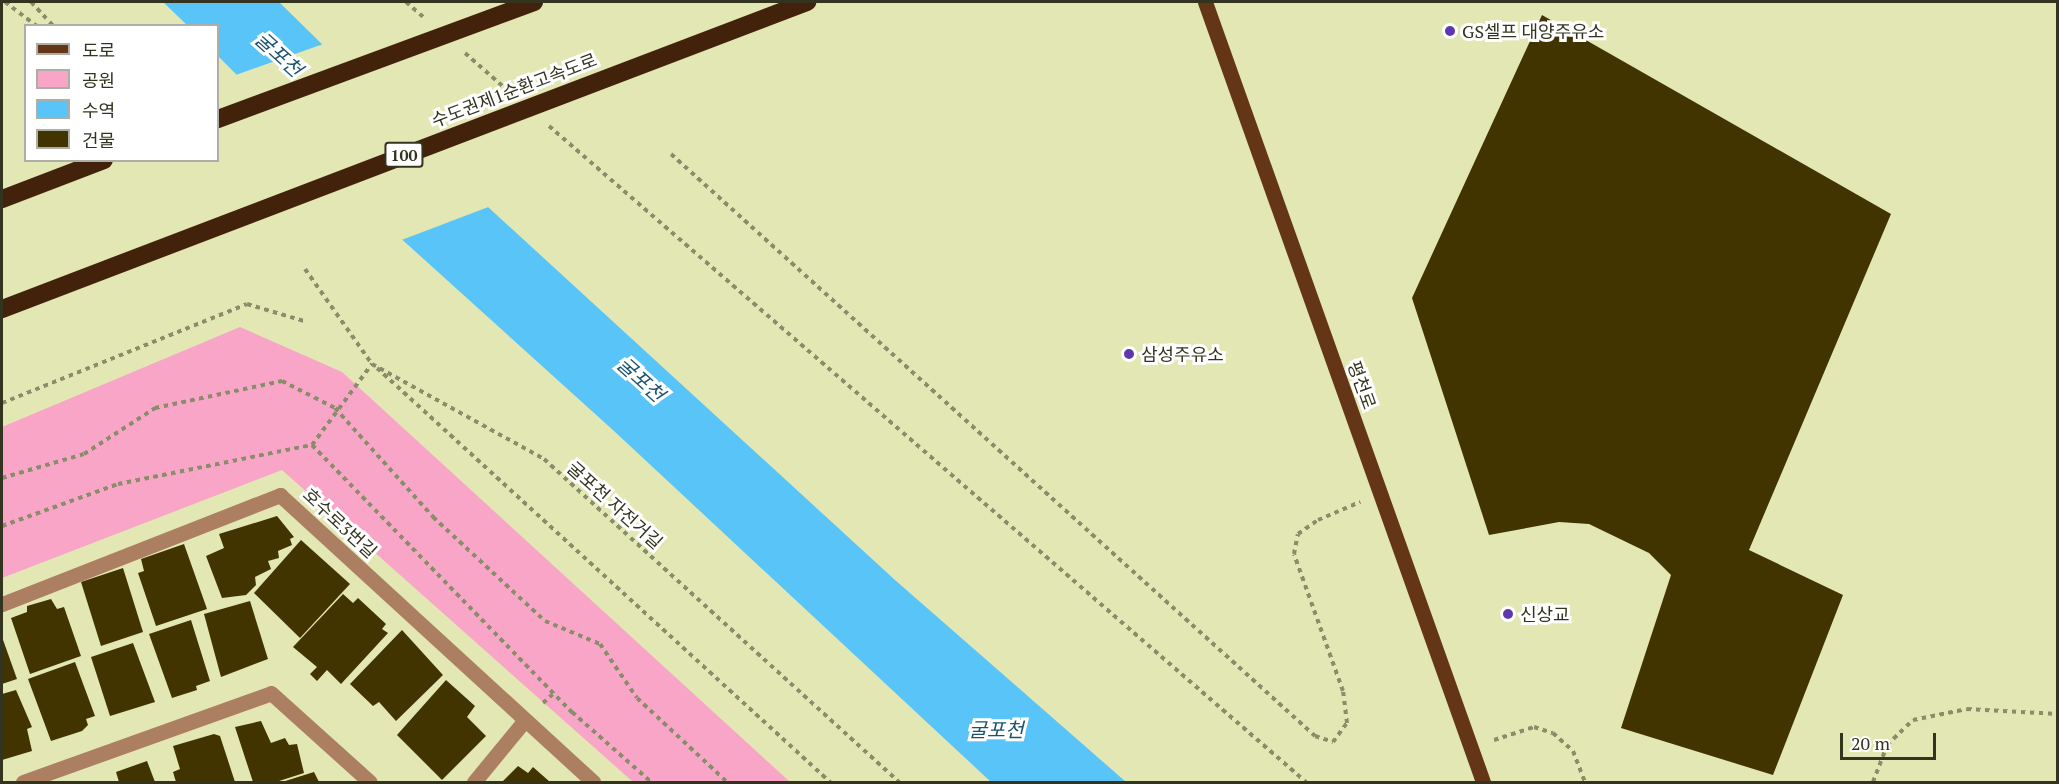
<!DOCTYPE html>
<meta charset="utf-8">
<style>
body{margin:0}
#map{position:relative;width:2059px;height:784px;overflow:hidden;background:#e2e7b3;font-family:"PT Serif","Noto Sans KR",serif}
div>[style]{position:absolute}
.green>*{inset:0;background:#f8a5c8}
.water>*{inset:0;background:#59c4f8}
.pier>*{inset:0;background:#e2e7b3}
.building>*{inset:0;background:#423400}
.path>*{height:4px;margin-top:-2px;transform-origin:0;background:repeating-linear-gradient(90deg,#8a8d69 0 4.5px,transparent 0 9px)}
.minor>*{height:15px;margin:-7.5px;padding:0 7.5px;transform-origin:7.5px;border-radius:7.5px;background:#ac7f63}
.major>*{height:15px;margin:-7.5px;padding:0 7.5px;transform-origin:7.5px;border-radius:7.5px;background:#643617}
.highway>*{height:18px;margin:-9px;padding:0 9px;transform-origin:9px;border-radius:9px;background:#43220b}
.highway-bridge>*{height:18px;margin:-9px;padding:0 9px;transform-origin:9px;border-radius:9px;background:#43220b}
.dots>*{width:16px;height:16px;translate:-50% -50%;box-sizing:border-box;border:3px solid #fff;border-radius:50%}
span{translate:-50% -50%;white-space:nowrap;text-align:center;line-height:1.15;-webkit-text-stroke:6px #fff;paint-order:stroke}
.shield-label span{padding:2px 4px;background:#fff;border:2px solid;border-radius:4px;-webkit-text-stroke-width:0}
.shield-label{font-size:16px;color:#333420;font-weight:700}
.poi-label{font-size:18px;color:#333420}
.left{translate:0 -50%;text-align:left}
.street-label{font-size:18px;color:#333420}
.water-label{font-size:20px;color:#19536e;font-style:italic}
.frame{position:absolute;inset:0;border:3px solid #333420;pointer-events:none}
.legend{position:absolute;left:24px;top:24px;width:195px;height:138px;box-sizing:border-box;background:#fff;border:2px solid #adaea6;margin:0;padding:8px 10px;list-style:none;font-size:18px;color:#333420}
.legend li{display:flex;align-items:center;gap:12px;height:30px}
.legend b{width:30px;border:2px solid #adaea6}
.scale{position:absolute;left:1840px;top:733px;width:96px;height:27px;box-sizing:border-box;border:3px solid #333420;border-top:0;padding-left:8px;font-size:18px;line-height:21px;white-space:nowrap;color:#333420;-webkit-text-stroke:4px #fff;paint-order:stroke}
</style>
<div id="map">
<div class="green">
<i style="clip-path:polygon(240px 327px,342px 372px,790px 782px,633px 782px,282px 470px,2px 578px,2px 427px)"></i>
</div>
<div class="water">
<i style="clip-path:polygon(163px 2px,279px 2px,488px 207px,895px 580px,1126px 782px,991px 782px,614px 431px,386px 225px,218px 56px,218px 26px,187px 25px)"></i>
</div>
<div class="pier">
<i style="clip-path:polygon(326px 43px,491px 206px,399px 241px,233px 76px)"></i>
</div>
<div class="building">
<i style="clip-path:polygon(1542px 15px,1891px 214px,1749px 550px,1843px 595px,1773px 775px,1621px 728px,1671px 575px,1649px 553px,1589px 524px,1559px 522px,1489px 535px,1412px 298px)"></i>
<i style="clip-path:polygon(277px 516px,294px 537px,290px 539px,292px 545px,278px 551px,279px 558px,268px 561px,271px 569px,255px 577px,256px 585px,246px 595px,222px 598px,206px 556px,224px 548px,219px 534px)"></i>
<i style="clip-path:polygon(301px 540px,350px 584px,300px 638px,254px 593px)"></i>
<i style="clip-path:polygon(184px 544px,207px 609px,156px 626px,138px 573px,144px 571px,141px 559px)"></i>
<i style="clip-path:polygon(123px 568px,143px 632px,101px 646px,81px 582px)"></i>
<i style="clip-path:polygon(343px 594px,353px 603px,358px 598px,386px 624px,382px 629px,388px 633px,341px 684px,327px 670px,317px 681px,310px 674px,317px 667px,293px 647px)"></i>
<i style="clip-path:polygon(51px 599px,57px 609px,64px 607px,81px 656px,30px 674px,11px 618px,27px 612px,27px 606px)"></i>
<i style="clip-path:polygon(250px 601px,268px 659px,221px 677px,204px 614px)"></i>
<i style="clip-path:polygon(191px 620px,210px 681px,196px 686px,197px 690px,172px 698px,149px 634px)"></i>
<i style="clip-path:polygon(402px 630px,443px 675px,396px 721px,379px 702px,373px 706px,350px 684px)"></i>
<i style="clip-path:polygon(2px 637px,17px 679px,2px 684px)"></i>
<i style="clip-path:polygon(133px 643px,155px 702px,110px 716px,91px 657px)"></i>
<i style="clip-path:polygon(75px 662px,95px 716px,86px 719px,88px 725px,82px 731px,51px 741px,28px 679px)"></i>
<i style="clip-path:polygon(446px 680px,475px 706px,467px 717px,486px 736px,442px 780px,397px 735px)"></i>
<i style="clip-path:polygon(16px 690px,32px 727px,27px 729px,32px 751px,2px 760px,2px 694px)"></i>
<i style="clip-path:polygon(261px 721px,271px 743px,285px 738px,289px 745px,297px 744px,304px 773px,276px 782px,253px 782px,235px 727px)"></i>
<i style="clip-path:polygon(214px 734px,220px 736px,235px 782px,176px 782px,173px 772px,180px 769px,173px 746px)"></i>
<i style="clip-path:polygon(147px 761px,155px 782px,119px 782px,116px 772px)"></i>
<i style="clip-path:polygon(518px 766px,528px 773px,533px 767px,550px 782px,502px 782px)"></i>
<i style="clip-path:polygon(314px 772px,319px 782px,282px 782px)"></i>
</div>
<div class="path">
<i style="left:5px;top:2px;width:40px;rotate:37deg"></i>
<i style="left:31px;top:2px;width:33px;rotate:47deg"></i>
<i style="left:406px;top:2px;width:23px;rotate:41deg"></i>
<i style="left:465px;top:53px;width:56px;rotate:41.4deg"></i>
<i style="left:549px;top:126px;width:1002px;rotate:40.91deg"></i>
<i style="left:671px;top:154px;width:868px;rotate:42.1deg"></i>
<i style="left:1315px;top:736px;width:19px;rotate:18deg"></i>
<i style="left:1333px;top:742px;width:24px;rotate:-54deg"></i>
<i style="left:1347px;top:723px;width:32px;rotate:-97deg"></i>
<i style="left:1343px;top:691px;width:145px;rotate:-109.7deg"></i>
<i style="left:1294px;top:554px;width:20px;rotate:-79deg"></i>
<i style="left:1298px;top:534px;width:24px;rotate:-35deg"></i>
<i style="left:1318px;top:520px;width:46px;rotate:-23.2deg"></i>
<i style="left:305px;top:269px;width:116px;rotate:54.8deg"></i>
<i style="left:372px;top:364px;width:196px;rotate:28.9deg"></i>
<i style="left:544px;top:459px;width:480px;rotate:42.3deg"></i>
<i style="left:377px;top:368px;width:614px;rotate:42.42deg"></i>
<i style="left:2px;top:403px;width:264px;rotate:-22deg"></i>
<i style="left:247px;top:304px;width:59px;rotate:16.6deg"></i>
<i style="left:312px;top:445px;width:101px;rotate:-53.5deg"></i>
<i style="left:2px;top:478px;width:85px;rotate:-16.3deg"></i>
<i style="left:84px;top:454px;width:85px;rotate:-32.9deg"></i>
<i style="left:155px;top:408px;width:130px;rotate:-12deg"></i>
<i style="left:282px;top:381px;width:59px;rotate:27deg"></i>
<i style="left:335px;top:408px;width:147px;rotate:48deg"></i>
<i style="left:433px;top:517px;width:153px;rotate:42.9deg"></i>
<i style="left:545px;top:621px;width:60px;rotate:22.7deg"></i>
<i style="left:600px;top:644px;width:65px;rotate:55.6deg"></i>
<i style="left:637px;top:698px;width:123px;rotate:43deg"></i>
<i style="left:2px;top:526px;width:123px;rotate:-19.9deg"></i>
<i style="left:118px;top:484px;width:198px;rotate:-11.4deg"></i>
<i style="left:312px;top:445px;width:373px;rotate:45.8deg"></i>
<i style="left:572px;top:712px;width:106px;rotate:41.5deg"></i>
<i style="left:543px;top:703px;width:13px;rotate:-42deg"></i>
<i style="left:1494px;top:740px;width:42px;rotate:-18deg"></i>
<i style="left:1534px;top:727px;width:20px;rotate:18deg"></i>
<i style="left:1553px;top:733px;width:27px;rotate:42deg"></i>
<i style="left:1573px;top:751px;width:33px;rotate:69deg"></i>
<i style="left:1873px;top:782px;width:40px;rotate:-69deg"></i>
<i style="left:1887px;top:745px;width:36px;rotate:-44deg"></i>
<i style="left:1913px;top:720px;width:55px;rotate:-11.5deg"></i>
<i style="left:1967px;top:709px;width:91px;rotate:3.1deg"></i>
</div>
<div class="minor">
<i style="left:2px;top:604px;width:299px;rotate:-21.4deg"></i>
<i style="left:280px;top:495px;width:425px;rotate:42.5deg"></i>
<i style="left:23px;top:782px;width:263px;rotate:-19.7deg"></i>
<i style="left:271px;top:693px;width:133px;rotate:42deg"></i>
<i style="left:474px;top:782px;width:80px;rotate:-50.6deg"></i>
</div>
<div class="major">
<i style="left:1205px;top:2px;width:828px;rotate:70.38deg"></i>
</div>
<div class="highway">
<i style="left:2px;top:199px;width:109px;rotate:-20.9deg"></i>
</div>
<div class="highway-bridge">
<i style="left:218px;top:119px;width:337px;rotate:-20.3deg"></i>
<i style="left:2px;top:309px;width:862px;rotate:-20.88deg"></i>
</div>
<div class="dots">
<i style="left:1450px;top:31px;background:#5e37af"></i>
<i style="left:1129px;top:354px;background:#5e37af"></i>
<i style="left:1508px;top:614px;background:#5e37af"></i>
</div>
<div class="shield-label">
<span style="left:404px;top:155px">100</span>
</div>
<div class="poi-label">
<span class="left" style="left:1462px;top:31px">GS셀프 대양주유소</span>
<span class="left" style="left:1141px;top:354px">삼성주유소</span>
<span class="left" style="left:1520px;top:614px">신상교</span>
</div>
<div class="street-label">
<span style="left:514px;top:90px;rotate:-21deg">수도권제1순환고속도로</span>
<span style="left:1362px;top:385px;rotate:70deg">평천로</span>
<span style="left:615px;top:505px;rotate:42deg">굴포천 자전거길</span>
<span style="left:340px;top:523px;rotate:43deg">호수로3번길</span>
</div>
<div class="water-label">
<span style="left:279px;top:54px;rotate:42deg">굴포천</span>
<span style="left:641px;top:379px;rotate:42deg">굴포천</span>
<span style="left:996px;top:729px">굴포천</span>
</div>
<div class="frame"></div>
<ul class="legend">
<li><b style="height:8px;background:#643617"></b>도로</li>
<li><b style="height:16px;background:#f8a5c8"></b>공원</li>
<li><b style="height:16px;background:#59c4f8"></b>수역</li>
<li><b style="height:16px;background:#423400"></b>건물</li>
</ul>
<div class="scale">20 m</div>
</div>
